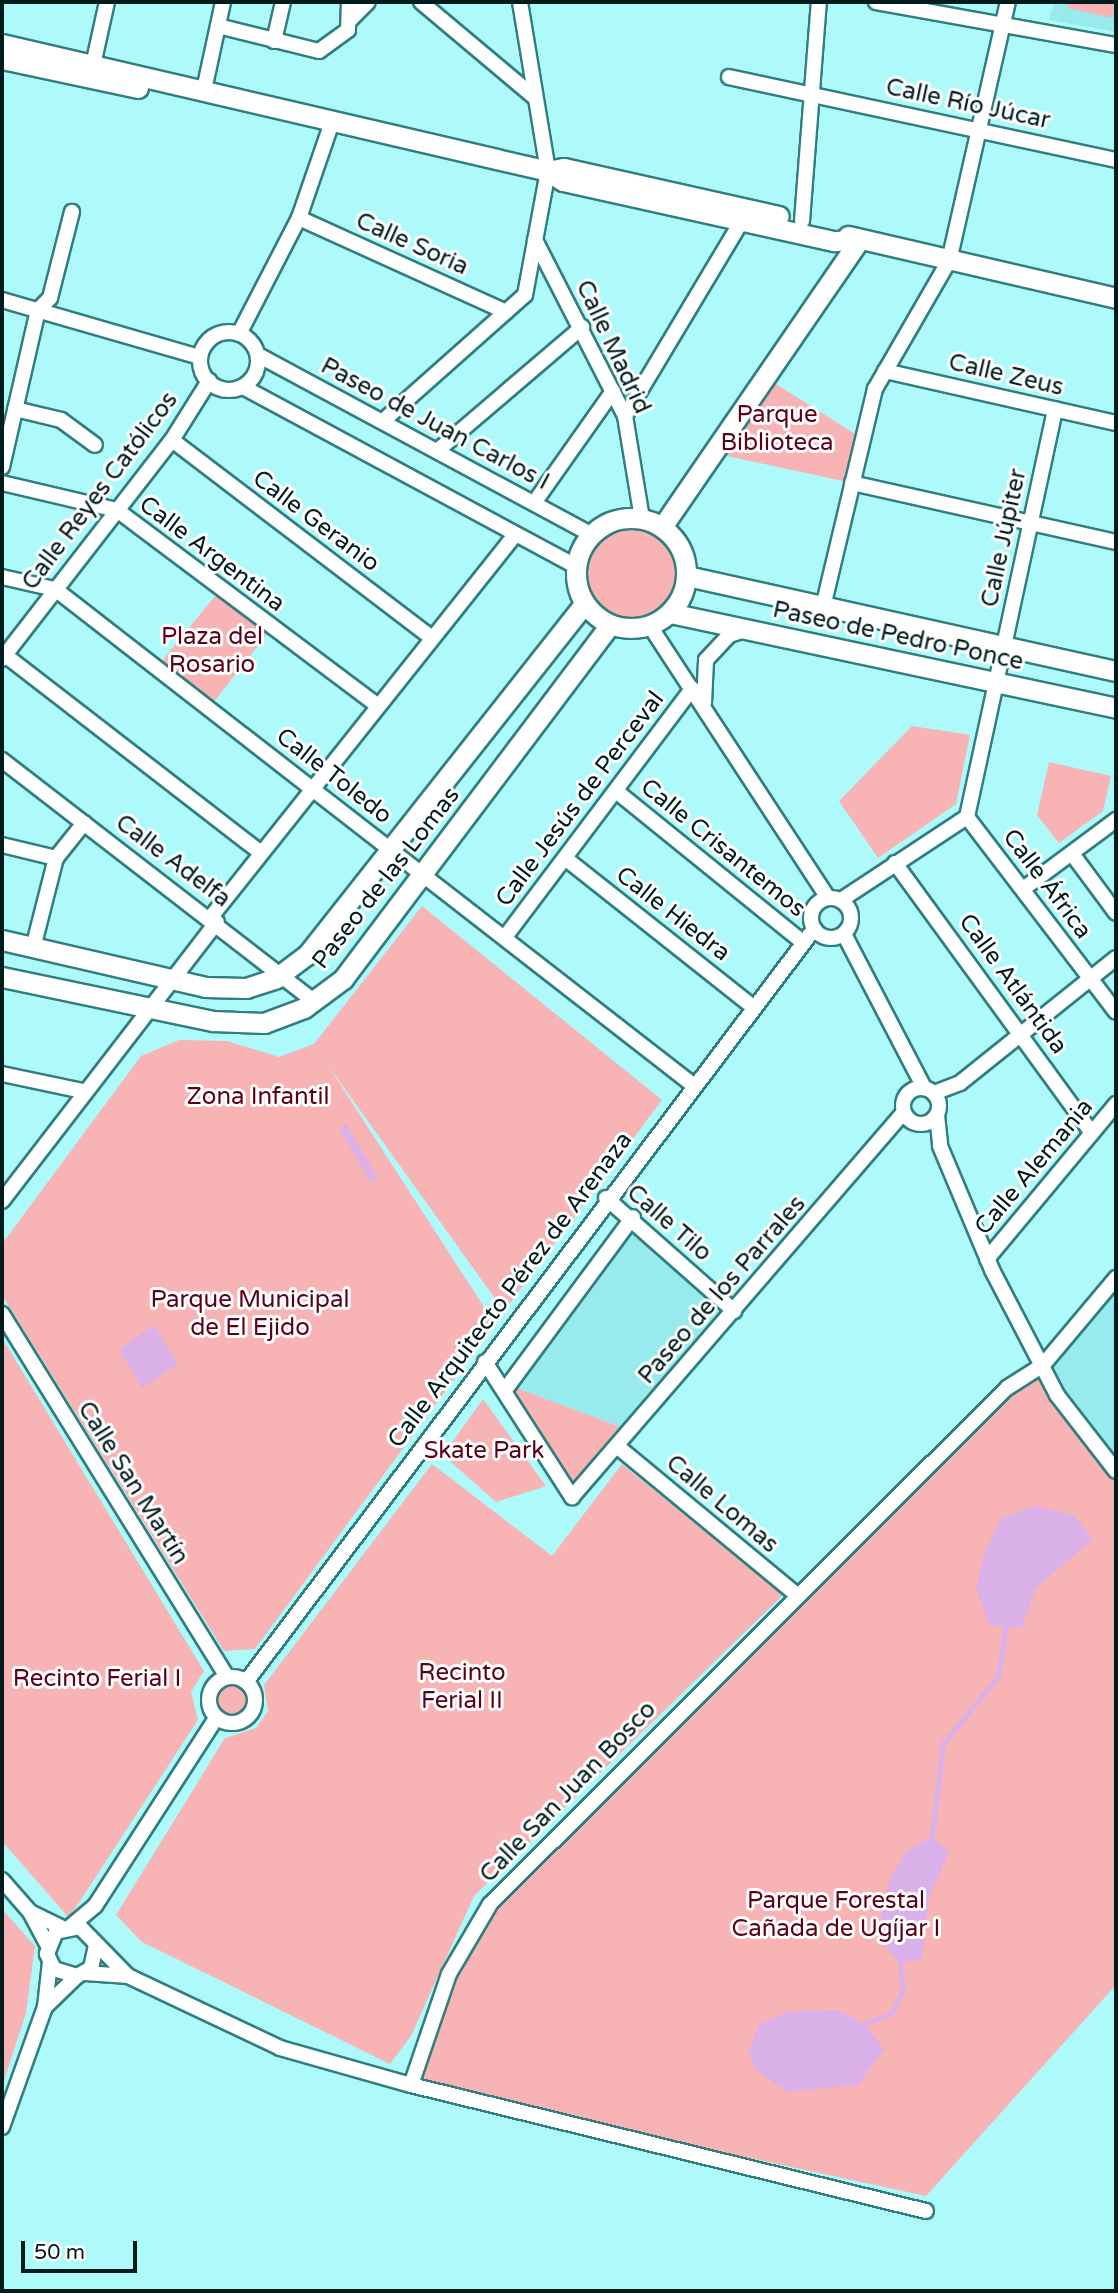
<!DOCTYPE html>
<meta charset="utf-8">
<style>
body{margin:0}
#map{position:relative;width:1118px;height:2293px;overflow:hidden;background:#aefafb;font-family:"Varela Round",sans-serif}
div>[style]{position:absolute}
.built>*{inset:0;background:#97ebec}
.green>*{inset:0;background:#f8b3b5}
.round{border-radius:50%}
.water>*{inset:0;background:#dab0e9}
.stream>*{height:4.5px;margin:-2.25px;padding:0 2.25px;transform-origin:2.25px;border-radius:2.25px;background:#dab0e9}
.roads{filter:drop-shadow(2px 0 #317e7f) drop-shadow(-2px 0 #317e7f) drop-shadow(0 2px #317e7f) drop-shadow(0 -2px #317e7f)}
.minor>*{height:14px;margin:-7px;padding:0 7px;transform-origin:7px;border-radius:7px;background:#fff}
.minor>.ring{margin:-7px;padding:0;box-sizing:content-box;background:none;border:14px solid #fff;border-radius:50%}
.major>*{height:19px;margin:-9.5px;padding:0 9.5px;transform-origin:9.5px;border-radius:9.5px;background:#fff}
.major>.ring{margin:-9.5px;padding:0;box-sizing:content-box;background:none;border:19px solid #fff;border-radius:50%}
span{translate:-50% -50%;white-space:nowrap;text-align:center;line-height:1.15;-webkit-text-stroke:6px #fff;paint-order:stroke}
.street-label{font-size:24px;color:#001c1d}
.park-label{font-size:24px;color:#5b0017}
.frame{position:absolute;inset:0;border:4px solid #001c1d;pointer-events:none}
.scale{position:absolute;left:21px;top:2241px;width:116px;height:32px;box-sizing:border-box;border:4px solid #001c1d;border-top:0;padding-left:9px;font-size:21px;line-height:24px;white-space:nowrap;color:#001c1d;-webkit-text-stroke:5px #fff;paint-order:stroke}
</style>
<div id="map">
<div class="built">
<i style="clip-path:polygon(1054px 2px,1116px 2px,1116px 32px,1049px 20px)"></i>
<i style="clip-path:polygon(633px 1217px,734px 1311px,631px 1431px,509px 1385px)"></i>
<i style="clip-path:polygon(1116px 1278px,1116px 1471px,1043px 1365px)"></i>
</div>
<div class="green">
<i style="clip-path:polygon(1069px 2px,1115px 2px,1112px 18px,1068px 8px)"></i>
<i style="clip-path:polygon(765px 377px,863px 439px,852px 483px,713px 453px)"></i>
<i class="round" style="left:583px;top:526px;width:96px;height:96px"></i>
<i style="clip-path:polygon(216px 595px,268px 633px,212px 704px,160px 663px)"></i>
<i style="clip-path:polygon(912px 726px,970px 735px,956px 804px,878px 858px,839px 801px)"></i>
<i style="clip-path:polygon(1049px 762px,1111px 776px,1103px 811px,1059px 843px,1037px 815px)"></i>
<i style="clip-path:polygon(422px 906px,662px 1100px,504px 1311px,327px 1064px,495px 1324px,255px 1649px,224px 1651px,2px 1295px,2px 1244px,141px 1056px,179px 1040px,227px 1041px,279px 1057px,314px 1044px)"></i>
<i style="clip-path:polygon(2px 1338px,204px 1671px,191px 1692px,198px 1720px,69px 1918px,2px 1841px)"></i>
<i style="clip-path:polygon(1043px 1365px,1116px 1471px,1116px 1985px,926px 2196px,411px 2085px,421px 2046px,490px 1904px,797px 1595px)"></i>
<i style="clip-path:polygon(509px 1385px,631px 1431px,572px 1497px,505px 1390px)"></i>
<i style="clip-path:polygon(483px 1399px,546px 1486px,496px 1502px,443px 1455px)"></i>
<i style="clip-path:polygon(432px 1464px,552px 1556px,622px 1464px,783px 1595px,474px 1896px,411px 2036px,390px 2064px,142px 1942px,116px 1915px,225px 1738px,256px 1728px,268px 1711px,264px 1685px)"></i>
<i class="round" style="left:209px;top:1677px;width:46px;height:46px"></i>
<i style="clip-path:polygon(2px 1909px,35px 1946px,26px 2013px,2px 2087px)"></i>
</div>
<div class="water">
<i style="clip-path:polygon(346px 1124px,378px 1178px,371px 1183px,339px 1129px)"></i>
<i style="clip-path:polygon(154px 1325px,178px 1364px,142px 1388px,119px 1349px)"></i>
<i style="clip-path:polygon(1035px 1506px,1073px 1515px,1093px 1539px,1036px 1588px,1022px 1628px,990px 1626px,976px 1589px,985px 1551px,1002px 1518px)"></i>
<i style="clip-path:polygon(932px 1837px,949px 1852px,929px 1898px,922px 1959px,900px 1963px,884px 1944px,881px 1916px,889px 1881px,906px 1851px)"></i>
<i style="clip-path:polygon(839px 2010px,864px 2024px,884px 2049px,858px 2085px,787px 2092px,757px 2071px,748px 2053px,759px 2024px,790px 2011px)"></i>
</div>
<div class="stream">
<i style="left:932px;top:1837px;width:94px;rotate:-83.3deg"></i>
<i style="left:943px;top:1744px;width:87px;rotate:-51deg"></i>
<i style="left:998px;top:1676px;width:52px;rotate:-81.1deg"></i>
<i style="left:864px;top:2024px;width:30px;rotate:-21deg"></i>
<i style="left:892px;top:2013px;width:25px;rotate:-64deg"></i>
<i style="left:903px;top:1990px;width:27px;rotate:-96deg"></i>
</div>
<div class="roads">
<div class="minor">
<i style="left:421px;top:2px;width:146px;rotate:40deg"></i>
<i style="left:876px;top:2px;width:244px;rotate:10.2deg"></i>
<i style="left:350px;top:20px;width:25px;rotate:-45deg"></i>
<i style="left:218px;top:26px;width:104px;rotate:13.9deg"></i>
<i style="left:319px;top:51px;width:36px;rotate:-36deg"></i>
<i style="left:348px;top:30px;width:28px;rotate:-88deg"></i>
<i style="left:274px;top:41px;width:40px;rotate:-77deg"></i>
<i style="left:93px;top:65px;width:65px;rotate:-77.5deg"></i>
<i style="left:729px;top:77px;width:396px;rotate:12.1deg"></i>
<i style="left:204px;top:90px;width:90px;rotate:-77.8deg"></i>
<i style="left:299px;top:218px;width:227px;rotate:24.4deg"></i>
<i style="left:802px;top:221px;width:220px;rotate:-85.6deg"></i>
<i style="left:535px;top:240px;width:198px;rotate:62.9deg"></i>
<i style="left:625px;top:416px;width:104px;rotate:80.6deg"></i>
<i style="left:2px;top:300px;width:206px;rotate:16.1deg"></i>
<i style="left:38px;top:310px;width:17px;rotate:-45deg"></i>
<i style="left:50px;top:298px;width:89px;rotate:-75.7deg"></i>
<i class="ring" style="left:200px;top:332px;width:44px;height:44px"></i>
<i style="left:239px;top:334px;width:131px;rotate:-62.7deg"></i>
<i style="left:299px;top:218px;width:102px;rotate:-71deg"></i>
<i style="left:258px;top:355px;width:378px;rotate:28.3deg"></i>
<i style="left:885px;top:371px;width:237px;rotate:12.7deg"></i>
<i style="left:243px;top:387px;width:377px;rotate:28.3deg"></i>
<i style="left:15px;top:409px;width:47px;rotate:13.4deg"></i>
<i style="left:61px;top:420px;width:42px;rotate:36.3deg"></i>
<i style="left:625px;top:416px;width:226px;rotate:-59.1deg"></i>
<i style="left:383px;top:421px;width:190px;rotate:-41.6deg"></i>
<i style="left:525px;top:295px;width:126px;rotate:-79.5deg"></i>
<i style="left:548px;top:171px;width:171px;rotate:-99.4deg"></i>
<i style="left:172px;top:440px;width:327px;rotate:37.3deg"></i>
<i style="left:437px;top:451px;width:191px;rotate:-40.5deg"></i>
<i style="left:2px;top:467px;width:161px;rotate:-77.1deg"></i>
<i style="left:2px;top:483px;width:118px;rotate:13.2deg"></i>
<i style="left:117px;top:510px;width:323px;rotate:36.9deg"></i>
<i style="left:852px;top:483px;width:271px;rotate:12.6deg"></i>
<i style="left:534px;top:503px;width:137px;rotate:-54.8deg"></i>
<i style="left:2px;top:577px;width:54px;rotate:12.8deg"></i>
<i style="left:55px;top:589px;width:808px;rotate:37.86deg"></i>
<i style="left:823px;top:607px;width:224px;rotate:-76.6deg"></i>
<i style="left:875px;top:389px;width:148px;rotate:-60deg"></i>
<i style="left:949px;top:261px;width:266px;rotate:-77.2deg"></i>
<i style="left:650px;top:626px;width:325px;rotate:56.8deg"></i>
<i style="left:5px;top:655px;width:324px;rotate:37.7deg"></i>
<i style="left:2px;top:659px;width:277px;rotate:-52.2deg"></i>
<i style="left:172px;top:440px;width:70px;rotate:-57.9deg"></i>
<i style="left:704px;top:703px;width:43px;rotate:-87.3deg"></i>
<i style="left:706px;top:660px;width:34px;rotate:-47deg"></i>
<i style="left:729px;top:635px;width:17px;rotate:-17deg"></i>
<i style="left:2px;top:760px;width:394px;rotate:37.7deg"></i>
<i style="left:616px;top:791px;width:238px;rotate:39deg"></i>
<i style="left:967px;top:817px;width:245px;rotate:52.6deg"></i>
<i style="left:2px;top:845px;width:56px;rotate:13.5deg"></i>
<i style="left:1073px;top:855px;width:72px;rotate:53.4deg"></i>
<i style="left:565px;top:858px;width:238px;rotate:38.4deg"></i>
<i style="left:895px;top:863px;width:334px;rotate:53.9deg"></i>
<i style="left:1023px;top:889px;width:116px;rotate:-36.6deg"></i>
<i class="ring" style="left:811px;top:898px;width:26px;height:26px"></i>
<i style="left:841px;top:900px;width:151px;rotate:-33.4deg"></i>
<i style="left:967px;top:817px;width:417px;rotate:-77.8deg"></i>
<i style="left:211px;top:917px;width:488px;rotate:-51.5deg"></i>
<i style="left:844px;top:934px;width:174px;rotate:62.5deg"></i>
<i style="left:505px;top:937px;width:311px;rotate:-53deg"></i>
<i style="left:33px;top:948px;width:93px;rotate:-75.7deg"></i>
<i style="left:56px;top:858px;width:45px;rotate:-51.3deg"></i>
<i style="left:2px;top:1074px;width:83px;rotate:11.9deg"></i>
<i class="ring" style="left:903px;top:1088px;width:22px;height:22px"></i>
<i style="left:934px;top:1093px;width:28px;rotate:-21deg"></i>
<i style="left:960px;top:1083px;width:200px;rotate:-38.7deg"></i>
<i style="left:937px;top:1115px;width:31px;rotate:84deg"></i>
<i style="left:940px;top:1146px;width:134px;rotate:67.2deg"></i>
<i style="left:992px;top:1270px;width:141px;rotate:62.5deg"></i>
<i style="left:1057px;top:1395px;width:96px;rotate:52.2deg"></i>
<i style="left:606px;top:1198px;width:171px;rotate:41.4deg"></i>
<i style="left:2px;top:1201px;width:352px;rotate:-52.4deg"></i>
<i style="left:987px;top:1259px;width:202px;rotate:-50.2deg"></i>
<i style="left:2px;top:1314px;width:427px;rotate:58.2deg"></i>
<i style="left:485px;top:1362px;width:161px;rotate:57.2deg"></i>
<i style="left:572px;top:1497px;width:508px;rotate:-49.23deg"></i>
<i style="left:505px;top:1390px;width:215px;rotate:-53.5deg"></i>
<i style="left:618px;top:1447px;width:232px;rotate:39.6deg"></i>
<i class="ring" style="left:209px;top:1677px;width:32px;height:32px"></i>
<i style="left:246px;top:1682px;width:943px;rotate:-52.97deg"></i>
<i style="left:2px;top:1880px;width:43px;rotate:48.8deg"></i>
<i style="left:30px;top:1912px;width:38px;rotate:62deg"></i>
<i style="left:30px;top:1912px;width:37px;rotate:26deg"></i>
<i style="left:71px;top:1926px;width:31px;rotate:-40deg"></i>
<i style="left:95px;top:1906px;width:224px;rotate:-57.2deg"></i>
<i style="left:96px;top:1945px;width:24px;rotate:102deg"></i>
<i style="left:91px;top:1968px;width:16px;rotate:150deg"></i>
<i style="left:77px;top:1976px;width:24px;rotate:-163deg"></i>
<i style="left:54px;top:1969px;width:17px;rotate:-115deg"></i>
<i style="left:47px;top:1954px;width:24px;rotate:-68deg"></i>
<i style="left:56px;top:1932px;width:25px;rotate:-12deg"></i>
<i style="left:80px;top:1927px;width:69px;rotate:45.6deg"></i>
<i style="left:128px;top:1976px;width:168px;rotate:25.3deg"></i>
<i style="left:280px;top:2048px;width:136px;rotate:15.8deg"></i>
<i style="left:411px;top:2085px;width:117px;rotate:-71.1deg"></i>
<i style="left:449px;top:1974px;width:81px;rotate:-59.6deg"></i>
<i style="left:490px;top:1904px;width:730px;rotate:-44.94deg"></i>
<i style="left:1007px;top:1388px;width:43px;rotate:-32.6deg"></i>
<i style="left:1043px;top:1365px;width:114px;rotate:-50deg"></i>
<i style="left:85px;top:1973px;width:43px;rotate:4deg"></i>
<i style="left:45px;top:2007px;width:45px;rotate:-44.1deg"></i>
<i style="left:411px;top:2085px;width:530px;rotate:13.75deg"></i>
<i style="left:2px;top:2127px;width:127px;rotate:-70.3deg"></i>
<i style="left:45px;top:2007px;width:45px;rotate:-83.7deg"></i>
</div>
<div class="major">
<i style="left:2px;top:44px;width:561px;rotate:13.09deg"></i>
<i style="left:548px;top:171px;width:18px;rotate:34deg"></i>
<i style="left:563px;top:181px;width:278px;rotate:12.5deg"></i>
<i style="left:834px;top:241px;width:25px;rotate:-2deg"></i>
<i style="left:2px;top:59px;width:139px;rotate:12deg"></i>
<i style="left:548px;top:171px;width:16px;rotate:-11deg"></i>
<i style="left:564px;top:168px;width:220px;rotate:12.6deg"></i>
<i style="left:848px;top:236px;width:275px;rotate:13deg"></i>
<i class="ring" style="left:576px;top:518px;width:91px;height:91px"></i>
<i style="left:662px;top:527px;width:348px;rotate:-55.5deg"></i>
<i style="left:687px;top:576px;width:439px;rotate:12.5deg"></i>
<i style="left:670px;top:613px;width:456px;rotate:12deg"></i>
<i style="left:2px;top:940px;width:208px;rotate:13deg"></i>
<i style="left:205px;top:987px;width:41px;rotate:1.4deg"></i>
<i style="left:246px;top:988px;width:32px;rotate:-18deg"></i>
<i style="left:276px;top:978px;width:39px;rotate:-37deg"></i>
<i style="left:307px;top:955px;width:447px;rotate:-51.7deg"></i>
<i style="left:2px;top:977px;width:216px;rotate:11.8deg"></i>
<i style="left:213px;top:1021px;width:51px;rotate:2.2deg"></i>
<i style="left:264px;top:1023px;width:43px;rotate:-20.6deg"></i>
<i style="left:304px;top:1008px;width:49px;rotate:-36.6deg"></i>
<i style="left:343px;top:979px;width:443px;rotate:-53deg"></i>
</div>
</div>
<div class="street-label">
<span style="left:968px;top:104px;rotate:12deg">Calle Río Júcar</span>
<span style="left:412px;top:244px;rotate:24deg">Calle Soria</span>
<span style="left:613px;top:347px;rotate:65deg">Calle Madrid</span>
<span style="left:1006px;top:375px;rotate:13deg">Calle Zeus</span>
<span style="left:435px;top:424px;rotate:28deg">Paseo de Juan Carlos I</span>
<span style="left:100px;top:491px;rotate:-53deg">Calle Reyes Católicos</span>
<span style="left:316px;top:521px;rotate:37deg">Calle Geranio</span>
<span style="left:1004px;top:538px;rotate:-78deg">Calle Júpiter</span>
<span style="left:212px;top:554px;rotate:37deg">Calle Argentina</span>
<span style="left:898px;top:636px;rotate:12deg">Paseo de Pedro Ponce</span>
<span style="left:334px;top:776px;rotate:38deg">Calle Toledo</span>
<span style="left:580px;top:799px;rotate:-53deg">Calle Jesús de Perceval</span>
<span style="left:723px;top:848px;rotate:39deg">Calle Crisantemos</span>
<span style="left:173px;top:861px;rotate:37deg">Calle Adelfa</span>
<span style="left:386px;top:878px;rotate:-52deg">Paseo de las Lomas</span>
<span style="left:1047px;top:884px;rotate:53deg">Calle África</span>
<span style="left:673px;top:914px;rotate:38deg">Calle Hiedra</span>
<span style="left:1013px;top:984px;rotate:54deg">Calle Atlántida</span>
<span style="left:1034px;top:1167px;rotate:-50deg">Calle Alemania</span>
<span style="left:669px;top:1223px;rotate:41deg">Calle Tilo</span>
<span style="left:510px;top:1290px;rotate:-53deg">Calle Arquitecto Pérez de Arenaza</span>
<span style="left:722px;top:1290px;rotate:-49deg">Paseo de los Parrales</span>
<span style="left:133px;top:1483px;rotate:58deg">Calle San Martín</span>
<span style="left:722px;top:1504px;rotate:40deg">Calle Lomas</span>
<span style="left:568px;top:1792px;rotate:-46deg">Calle San Juan Bosco</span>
</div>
<div class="park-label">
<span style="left:777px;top:429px">Parque<br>Biblioteca</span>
<span style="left:212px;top:651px">Plaza del<br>Rosario</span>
<span style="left:258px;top:1097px">Zona Infantil</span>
<span style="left:250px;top:1314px">Parque Municipal<br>de El Ejido</span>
<span style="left:484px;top:1451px">Skate Park</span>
<span style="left:462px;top:1687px">Recinto<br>Ferial II</span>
<span style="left:97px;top:1679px">Recinto Ferial I</span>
<span style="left:836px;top:1915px">Parque Forestal<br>Cañada de Ugíjar I</span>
</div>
<div class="frame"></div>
<div class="scale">50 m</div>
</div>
